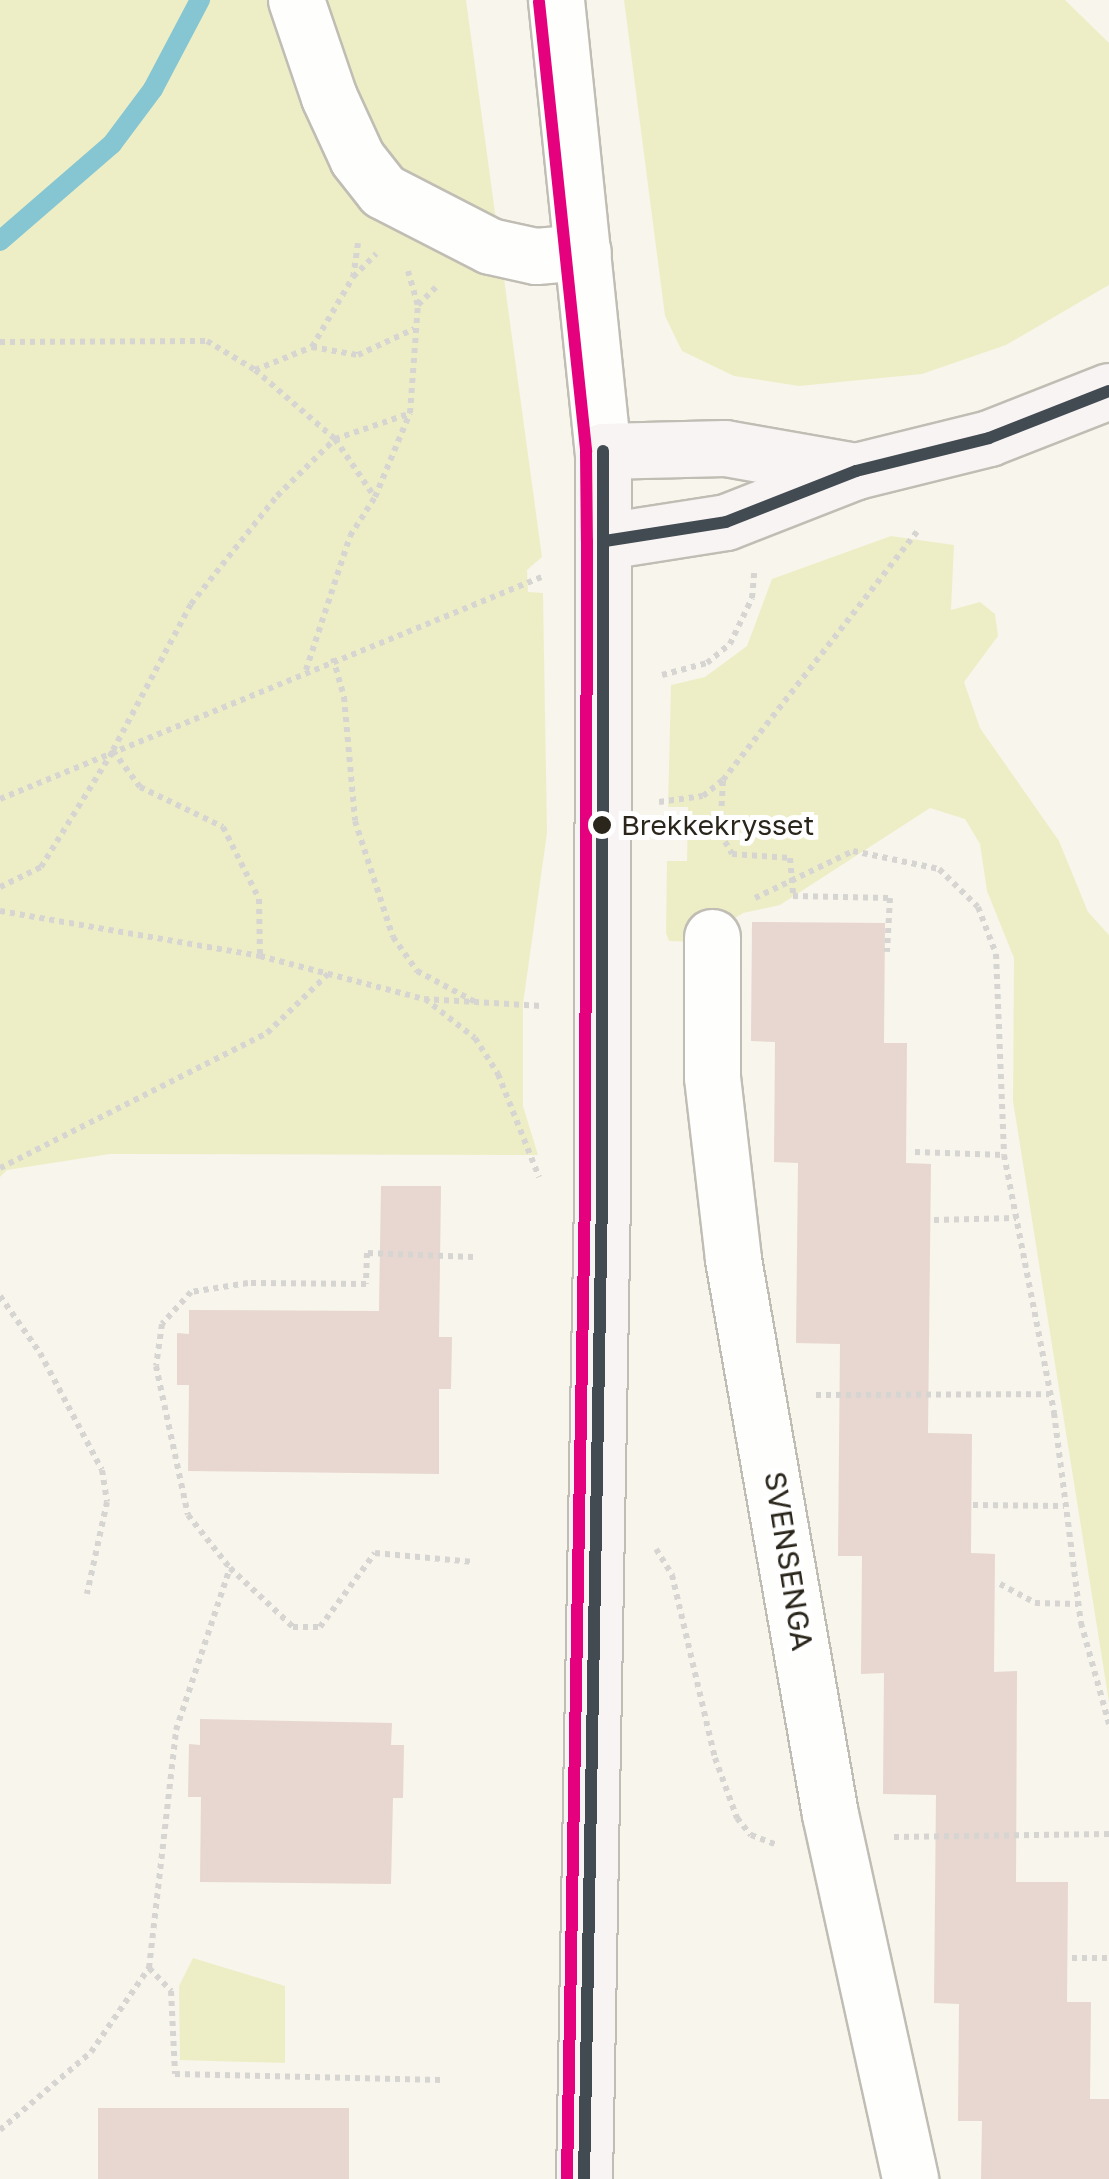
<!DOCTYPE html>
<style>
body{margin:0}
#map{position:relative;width:1109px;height:2179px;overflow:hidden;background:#f8f5ec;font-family:"Golos Text",sans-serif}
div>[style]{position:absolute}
.green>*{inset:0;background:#eeeec6}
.stream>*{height:20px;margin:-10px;padding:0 10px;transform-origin:10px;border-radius:10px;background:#86c6d3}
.building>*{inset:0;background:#e7d7d0}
.path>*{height:6px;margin-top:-3px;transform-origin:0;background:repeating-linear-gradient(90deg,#d6d5d2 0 5px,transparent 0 10px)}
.roads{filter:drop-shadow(2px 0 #c0bdb4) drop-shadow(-2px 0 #c0bdb4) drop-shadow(0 2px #c0bdb4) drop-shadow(0 -2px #c0bdb4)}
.minor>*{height:55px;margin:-27.5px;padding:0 27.5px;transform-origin:27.5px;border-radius:27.5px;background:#fefefc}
.major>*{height:55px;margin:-27.5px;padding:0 27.5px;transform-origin:27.5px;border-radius:27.5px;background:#f8f4f3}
.bus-1>*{height:12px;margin:-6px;padding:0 6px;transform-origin:6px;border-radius:6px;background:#424a52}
.bus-2>*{height:12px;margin:-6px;padding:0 6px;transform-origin:6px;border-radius:6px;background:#e5007d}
.dots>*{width:28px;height:28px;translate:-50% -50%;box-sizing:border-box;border:5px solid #fff;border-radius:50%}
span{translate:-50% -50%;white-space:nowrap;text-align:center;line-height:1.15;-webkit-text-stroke:10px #fff;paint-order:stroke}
.bus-label{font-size:28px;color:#2a261b}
.left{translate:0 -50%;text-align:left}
.street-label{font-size:30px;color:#2a261b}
</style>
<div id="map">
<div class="green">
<i style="clip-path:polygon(0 0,466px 0,542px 557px,527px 570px,528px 592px,543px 593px,547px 833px,523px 1004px,523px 1106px,538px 1155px,110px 1154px,7px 1170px,0 1177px)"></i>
<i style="clip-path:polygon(624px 0,1065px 0,1109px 43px,1109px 285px,1006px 345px,922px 374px,799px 386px,734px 376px,682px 351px,665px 316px)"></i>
<i style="clip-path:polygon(891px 536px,954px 545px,951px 610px,980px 602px,995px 614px,998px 636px,964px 682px,980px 728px,1059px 841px,1088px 912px,1109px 935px,1109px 1702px,1013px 1101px,1014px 958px,987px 891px,980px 844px,965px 819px,930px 808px,780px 905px,743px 913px,698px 942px,669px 941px,666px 933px,667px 861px,687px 861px,688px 807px,668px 807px,671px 685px,705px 677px,747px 646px,772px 579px)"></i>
<i style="clip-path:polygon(193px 1958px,285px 1986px,285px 2063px,180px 2060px,179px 1986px)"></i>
</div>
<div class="stream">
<i style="left:0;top:241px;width:148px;rotate:-40.9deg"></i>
<i style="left:112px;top:144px;width:69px;rotate:-53.3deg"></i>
<i style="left:153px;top:89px;width:101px;rotate:-62.2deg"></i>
</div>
<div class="building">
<i style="clip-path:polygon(752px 922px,885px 923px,884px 1043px,907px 1043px,906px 1163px,931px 1164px,928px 1433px,972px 1434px,971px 1553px,995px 1554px,994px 1672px,1017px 1671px,1016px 1882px,1068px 1882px,1067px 2002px,1091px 2002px,1090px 2099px,1109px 2099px,1109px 2179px,981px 2179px,982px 2121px,958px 2121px,959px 2004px,934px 2003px,936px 1795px,883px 1794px,884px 1673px,861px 1674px,862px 1556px,838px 1556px,840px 1344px,796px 1343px,798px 1163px,774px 1162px,775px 1042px,751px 1041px)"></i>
<i style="clip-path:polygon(381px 1186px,441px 1186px,439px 1337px,452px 1337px,451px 1389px,439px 1389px,439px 1474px,188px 1471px,189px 1385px,177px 1385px,177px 1333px,189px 1334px,189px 1310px,379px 1311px)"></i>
<i style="clip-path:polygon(200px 1719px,392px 1723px,391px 1745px,404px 1745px,403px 1798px,393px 1798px,391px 1884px,200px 1882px,201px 1797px,188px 1797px,189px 1744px,200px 1745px)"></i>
<i style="clip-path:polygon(98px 2108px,349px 2108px,349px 2179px,98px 2179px)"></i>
</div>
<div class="path">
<i style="left:358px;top:243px;width:34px;rotate:98deg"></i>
<i style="left:353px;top:277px;width:33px;rotate:-45deg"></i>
<i style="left:408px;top:271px;width:35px;rotate:74deg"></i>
<i style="left:0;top:342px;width:207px;rotate:-0.3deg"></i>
<i style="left:207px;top:341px;width:56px;rotate:31.1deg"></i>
<i style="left:255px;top:370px;width:61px;rotate:-22deg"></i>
<i style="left:312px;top:347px;width:47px;rotate:9.9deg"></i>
<i style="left:358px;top:355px;width:62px;rotate:-24.9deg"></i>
<i style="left:312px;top:347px;width:81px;rotate:-59.6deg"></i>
<i style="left:255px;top:370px;width:106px;rotate:40.8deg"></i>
<i style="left:335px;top:439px;width:69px;rotate:55.6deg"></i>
<i style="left:333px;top:658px;width:41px;rotate:74.2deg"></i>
<i style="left:344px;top:697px;width:124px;rotate:84.9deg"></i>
<i style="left:355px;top:821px;width:122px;rotate:71.9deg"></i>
<i style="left:393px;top:937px;width:42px;rotate:54.8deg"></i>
<i style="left:417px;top:971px;width:70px;rotate:28deg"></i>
<i style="left:306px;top:670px;width:141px;rotate:-71.8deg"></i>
<i style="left:350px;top:536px;width:46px;rotate:-57.3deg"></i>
<i style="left:375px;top:497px;width:91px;rotate:-67.4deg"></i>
<i style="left:410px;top:413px;width:108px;rotate:-85.8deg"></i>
<i style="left:418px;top:305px;width:30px;rotate:-45deg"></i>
<i style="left:662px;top:675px;width:47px;rotate:-14.9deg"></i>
<i style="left:707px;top:663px;width:30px;rotate:-40deg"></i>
<i style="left:730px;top:644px;width:51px;rotate:-64.4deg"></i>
<i style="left:752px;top:598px;width:25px;rotate:-85deg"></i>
<i style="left:113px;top:750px;width:166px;rotate:-61.9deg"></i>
<i style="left:191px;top:604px;width:138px;rotate:-51.5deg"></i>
<i style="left:277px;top:496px;width:81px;rotate:-44.5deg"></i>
<i style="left:335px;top:439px;width:77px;rotate:-18.9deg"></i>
<i style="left:723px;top:781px;width:52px;rotate:93.3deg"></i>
<i style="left:720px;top:833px;width:24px;rotate:60deg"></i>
<i style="left:732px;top:854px;width:58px;rotate:3.9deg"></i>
<i style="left:790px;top:858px;width:38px;rotate:85deg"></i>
<i style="left:793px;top:896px;width:97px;rotate:1.2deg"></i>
<i style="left:890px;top:898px;width:54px;rotate:93.2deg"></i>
<i style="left:0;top:799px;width:588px;rotate:-22.29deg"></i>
<i style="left:659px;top:802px;width:44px;rotate:-7.8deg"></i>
<i style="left:703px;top:796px;width:26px;rotate:-39deg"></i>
<i style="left:723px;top:780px;width:318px;rotate:-52deg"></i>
<i style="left:0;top:887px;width:46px;rotate:-26deg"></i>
<i style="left:41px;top:867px;width:137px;rotate:-58.2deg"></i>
<i style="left:113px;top:751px;width:45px;rotate:53.1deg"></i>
<i style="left:140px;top:787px;width:92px;rotate:25.7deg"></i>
<i style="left:223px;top:827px;width:80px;rotate:63.4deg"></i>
<i style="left:259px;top:899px;width:57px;rotate:89deg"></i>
<i style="left:755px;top:898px;width:109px;rotate:-25.6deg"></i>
<i style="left:853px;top:851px;width:88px;rotate:11.8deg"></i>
<i style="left:939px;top:869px;width:54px;rotate:44.3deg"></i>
<i style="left:978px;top:907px;width:50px;rotate:69deg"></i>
<i style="left:996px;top:954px;width:201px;rotate:87.7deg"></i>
<i style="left:1004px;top:1155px;width:263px;rotate:79deg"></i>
<i style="left:1054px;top:1413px;width:212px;rotate:82.7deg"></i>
<i style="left:1081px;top:1623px;width:105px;rotate:74.5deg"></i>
<i style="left:0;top:911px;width:264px;rotate:9.8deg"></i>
<i style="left:260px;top:956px;width:170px;rotate:14.7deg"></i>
<i style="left:424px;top:999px;width:118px;rotate:3.4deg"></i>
<i style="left:425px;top:999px;width:63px;rotate:38deg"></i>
<i style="left:475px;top:1038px;width:43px;rotate:57.4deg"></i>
<i style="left:498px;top:1074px;width:111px;rotate:68.3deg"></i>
<i style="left:915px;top:1152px;width:89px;rotate:1.9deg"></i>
<i style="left:0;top:1168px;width:299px;rotate:-26.8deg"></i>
<i style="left:267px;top:1033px;width:85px;rotate:-44deg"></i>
<i style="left:934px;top:1220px;width:82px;rotate:-1.4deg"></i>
<i style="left:473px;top:1257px;width:106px;rotate:-177.8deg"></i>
<i style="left:367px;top:1253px;width:31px;rotate:92deg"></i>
<i style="left:366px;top:1284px;width:118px;rotate:-179.5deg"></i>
<i style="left:248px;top:1283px;width:58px;rotate:171deg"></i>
<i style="left:191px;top:1292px;width:43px;rotate:132.2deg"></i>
<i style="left:162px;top:1324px;width:42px;rotate:98.1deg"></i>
<i style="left:156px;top:1366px;width:152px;rotate:77.9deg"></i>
<i style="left:188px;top:1515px;width:68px;rotate:51.6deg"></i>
<i style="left:230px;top:1568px;width:86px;rotate:43.1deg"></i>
<i style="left:293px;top:1627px;width:27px"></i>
<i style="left:320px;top:1627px;width:92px;rotate:-53.4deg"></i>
<i style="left:375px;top:1553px;width:99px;rotate:5.2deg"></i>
<i style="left:0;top:1296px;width:70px;rotate:54.9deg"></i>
<i style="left:40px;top:1353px;width:132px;rotate:62.1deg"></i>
<i style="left:102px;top:1470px;width:32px;rotate:81deg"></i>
<i style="left:107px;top:1502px;width:94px;rotate:102.3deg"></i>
<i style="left:816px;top:1395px;width:233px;rotate:-0.2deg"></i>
<i style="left:973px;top:1505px;width:91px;rotate:0.6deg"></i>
<i style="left:656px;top:1549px;width:31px;rotate:58deg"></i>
<i style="left:672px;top:1575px;width:188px;rotate:76.8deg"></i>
<i style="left:715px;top:1758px;width:64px;rotate:69.9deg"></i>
<i style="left:737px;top:1818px;width:22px;rotate:51deg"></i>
<i style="left:751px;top:1835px;width:28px;rotate:21deg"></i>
<i style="left:1000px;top:1584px;width:40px;rotate:28deg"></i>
<i style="left:1035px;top:1603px;width:43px;rotate:1.3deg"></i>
<i style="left:894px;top:1837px;width:215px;rotate:-0.8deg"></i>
<i style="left:1072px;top:1958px;width:37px"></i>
<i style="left:149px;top:1968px;width:32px;rotate:46deg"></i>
<i style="left:171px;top:1991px;width:83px;rotate:87.2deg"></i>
<i style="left:175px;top:2074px;width:267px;rotate:1.3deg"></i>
<i style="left:0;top:2130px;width:120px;rotate:-40.6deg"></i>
<i style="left:91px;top:2052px;width:102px;rotate:-55.4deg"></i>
<i style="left:149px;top:1968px;width:240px;rotate:-83.5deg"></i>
<i style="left:176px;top:1730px;width:171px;rotate:-71.6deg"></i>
</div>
<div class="roads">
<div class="minor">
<i style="left:296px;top:0;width:102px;rotate:71.2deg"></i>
<i style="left:329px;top:97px;width:67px;rotate:65.3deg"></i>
<i style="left:357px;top:158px;width:42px;rotate:51.8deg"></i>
<i style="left:383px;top:191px;width:120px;rotate:27.2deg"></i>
<i style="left:490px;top:246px;width:47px;rotate:12.3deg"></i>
<i style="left:536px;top:256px;width:47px;rotate:-4.9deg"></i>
<i style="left:556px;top:0;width:453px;rotate:84.1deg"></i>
<i style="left:712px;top:937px;width:140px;rotate:90deg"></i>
<i style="left:712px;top:1077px;width:183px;rotate:83.4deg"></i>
<i style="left:733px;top:1259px;width:563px;rotate:80.09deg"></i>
<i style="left:830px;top:1814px;width:374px;rotate:77.6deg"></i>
</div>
<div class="major">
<i style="left:605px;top:541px;width:122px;rotate:-8.9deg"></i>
<i style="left:726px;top:522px;width:140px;rotate:-21.4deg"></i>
<i style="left:856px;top:471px;width:137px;rotate:-13.9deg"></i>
<i style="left:989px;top:438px;width:129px;rotate:-21.4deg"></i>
<i style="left:584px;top:2179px;width:984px;rotate:-88.95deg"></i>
<i style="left:602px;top:1195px;width:744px;rotate:-89.92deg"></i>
<i style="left:603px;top:451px;width:122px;rotate:-1.4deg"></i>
<i style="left:725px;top:448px;width:133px;rotate:10deg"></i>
</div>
</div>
<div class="bus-1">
<i style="left:605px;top:541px;width:122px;rotate:-8.9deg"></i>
<i style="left:726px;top:522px;width:140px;rotate:-21.4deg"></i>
<i style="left:856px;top:471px;width:137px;rotate:-13.9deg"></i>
<i style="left:989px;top:438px;width:129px;rotate:-21.4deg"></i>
<i style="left:584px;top:2179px;width:984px;rotate:-88.95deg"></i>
<i style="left:602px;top:1195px;width:744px;rotate:-89.92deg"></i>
</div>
<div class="bus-2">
<i style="left:539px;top:2px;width:452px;rotate:84deg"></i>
<i style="left:586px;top:452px;width:89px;rotate:89.4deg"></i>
<i style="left:587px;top:541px;width:654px;rotate:90.18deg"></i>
<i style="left:585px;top:1195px;width:984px;rotate:91.05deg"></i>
</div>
<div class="dots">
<i style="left:602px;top:825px;background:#2a261b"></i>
</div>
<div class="bus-label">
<span class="left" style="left:621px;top:825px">Brekkekrysset</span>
</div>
<div class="street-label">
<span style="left:789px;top:1561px;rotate:81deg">SVENSENGA</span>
</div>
</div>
